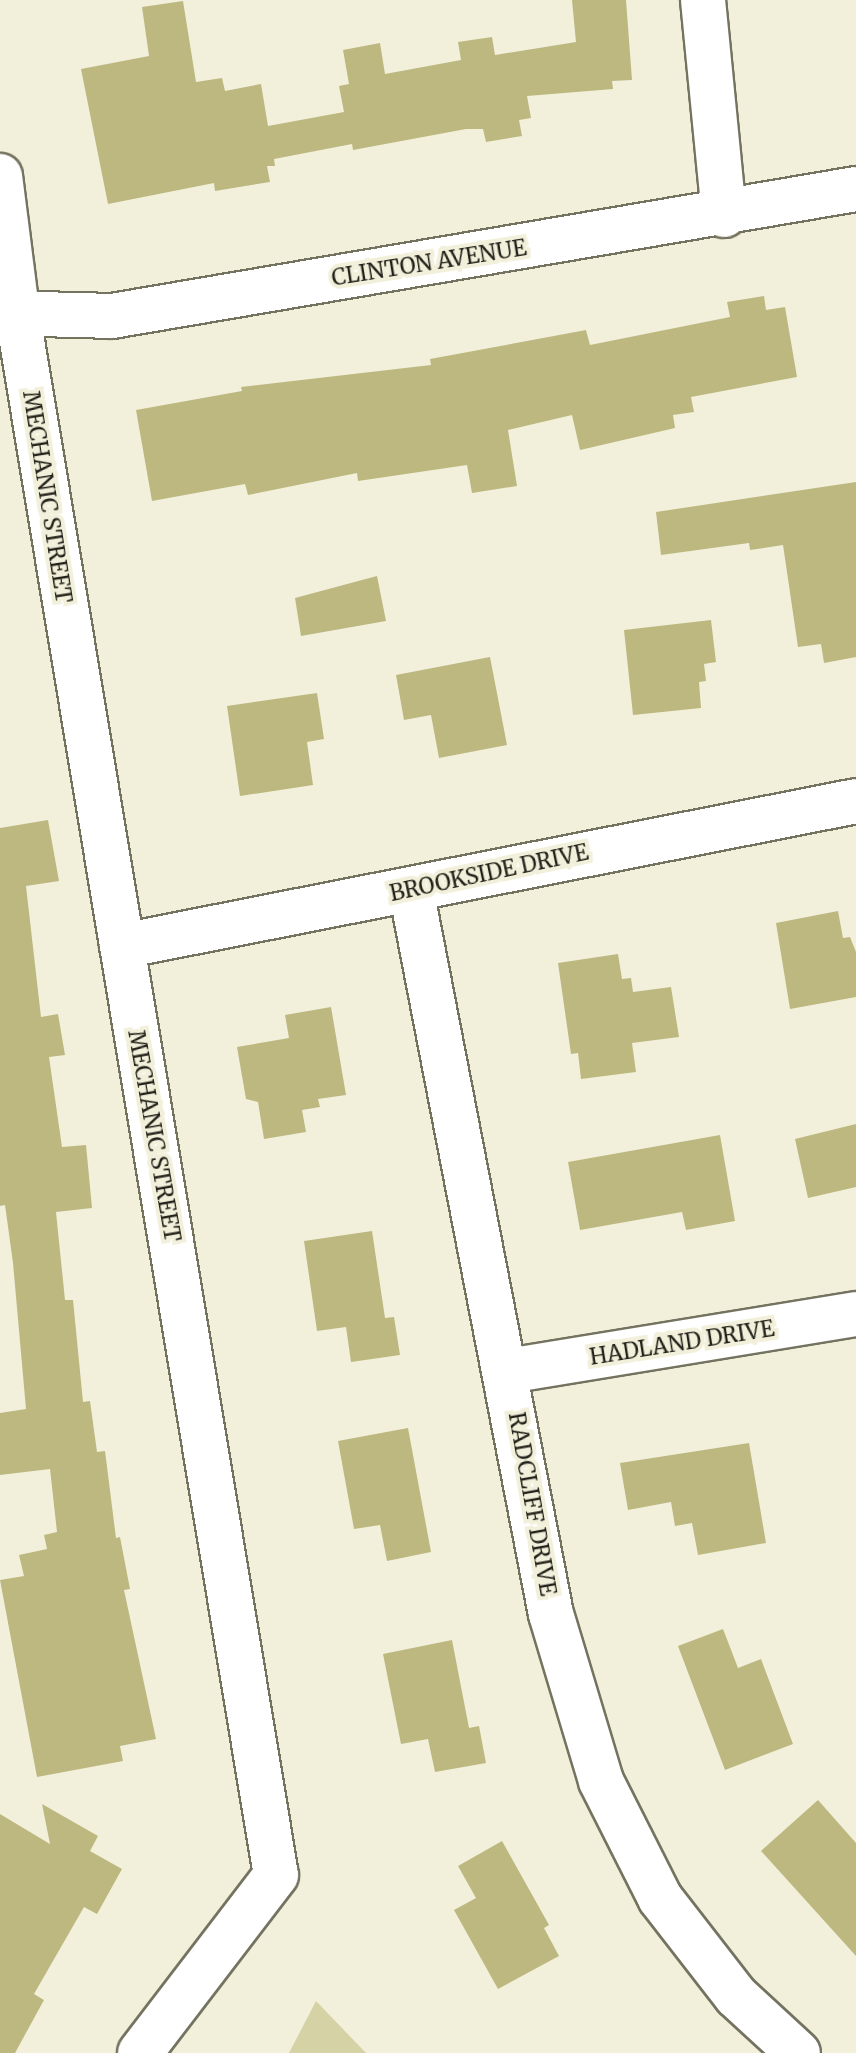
<!DOCTYPE html>
<style>
body{margin:0}
#map{position:relative;width:856px;height:2053px;overflow:hidden;background:#f2f0db;font-family:Merriweather,serif}
div>[style]{position:absolute}
.green>*{inset:0;background:#d5d2a5}
.building>*{inset:0;background:#bdb880}
.roads{filter:drop-shadow(2px 0 #747360) drop-shadow(-2px 0 #747360) drop-shadow(0 2px #747360) drop-shadow(0 -2px #747360)}
.minor>*{height:44px;margin:-22px;padding:0 22px;transform-origin:22px;border-radius:22px;background:#fff}
span{translate:-50% -50%;white-space:nowrap;text-align:center;line-height:1.15;-webkit-text-stroke:8px #f2f0db;paint-order:stroke}
.street-label{font-size:22px;color:#212119}
</style>
<div id="map">
<div class="green">
<i style="clip-path:polygon(316px 2001px,366px 2053px,289px 2053px)"></i>
</div>
<div class="building">
<i style="clip-path:polygon(572px 0,626px 0,632px 80px,612px 81px,613px 89px,527px 96px,531px 118px,519px 120px,522px 136px,486px 142px,483px 129px,466px 129px,353px 150px,352px 144px,274px 159px,275px 166px,267px 166px,270px 182px,215px 191px,214px 183px,108px 204px,81px 69px,149px 56px,142px 7px,183px 1px,196px 82px,222px 78px,225px 91px,261px 84px,268px 126px,344px 112px,339px 86px,349px 84px,343px 50px,380px 43px,385px 74px,461px 60px,458px 42px,492px 37px,495px 55px,576px 42px)"></i>
<i style="clip-path:polygon(764px 296px,766px 310px,785px 307px,797px 377px,691px 397px,694px 412px,673px 415px,675px 428px,580px 450px,572px 415px,508px 430px,517px 486px,472px 493px,467px 465px,358px 481px,357px 473px,248px 495px,245px 484px,152px 501px,136px 410px,242px 391px,241px 387px,431px 365px,430px 359px,586px 330px,590px 345px,730px 317px,727px 302px)"></i>
<i style="clip-path:polygon(856px 482px,856px 657px,824px 663px,821px 644px,798px 647px,783px 545px,750px 550px,749px 543px,661px 555px,656px 512px)"></i>
<i style="clip-path:polygon(377px 576px,386px 621px,301px 636px,295px 598px)"></i>
<i style="clip-path:polygon(711px 620px,716px 662px,704px 664px,706px 681px,699px 682px,701px 708px,633px 715px,624px 630px)"></i>
<i style="clip-path:polygon(490px 657px,507px 745px,439px 758px,431px 715px,404px 720px,396px 675px)"></i>
<i style="clip-path:polygon(317px 693px,324px 739px,307px 742px,313px 785px,240px 796px,227px 706px)"></i>
<i style="clip-path:polygon(48px 820px,59px 881px,26px 886px,41px 1017px,58px 1014px,65px 1055px,49px 1057px,62px 1147px,86px 1145px,92px 1208px,56px 1212px,65px 1300px,73px 1300px,83px 1402px,90px 1401px,97px 1452px,105px 1451px,116px 1538px,120px 1537px,130px 1589px,124px 1590px,156px 1739px,120px 1746px,123px 1761px,37px 1777px,0 1580px,24px 1576px,19px 1555px,47px 1549px,44px 1535px,57px 1532px,50px 1469px,0 1475px,0 1413px,26px 1409px,13px 1263px,5px 1205px,0 1206px,0 828px)"></i>
<i style="clip-path:polygon(838px 911px,843px 938px,850px 937px,856px 952px,856px 997px,790px 1009px,776px 923px)"></i>
<i style="clip-path:polygon(618px 954px,622px 979px,631px 978px,633px 992px,671px 987px,679px 1037px,632px 1043px,636px 1072px,581px 1079px,578px 1053px,571px 1054px,558px 963px)"></i>
<i style="clip-path:polygon(331px 1007px,346px 1095px,318px 1099px,320px 1107px,302px 1110px,306px 1132px,264px 1139px,258px 1102px,246px 1099px,237px 1047px,289px 1038px,285px 1015px)"></i>
<i style="clip-path:polygon(856px 1124px,856px 1187px,808px 1198px,795px 1139px)"></i>
<i style="clip-path:polygon(720px 1135px,735px 1221px,686px 1230px,682px 1212px,580px 1230px,568px 1162px)"></i>
<i style="clip-path:polygon(372px 1231px,385px 1318px,394px 1317px,400px 1355px,351px 1362px,346px 1327px,317px 1331px,304px 1241px)"></i>
<i style="clip-path:polygon(408px 1428px,431px 1552px,387px 1561px,380px 1525px,354px 1529px,338px 1441px)"></i>
<i style="clip-path:polygon(749px 1443px,766px 1543px,698px 1555px,692px 1523px,675px 1526px,671px 1502px,628px 1510px,620px 1463px)"></i>
<i style="clip-path:polygon(723px 1629px,738px 1668px,761px 1659px,793px 1744px,725px 1770px,678px 1646px)"></i>
<i style="clip-path:polygon(452px 1640px,469px 1728px,479px 1726px,486px 1763px,435px 1772px,428px 1739px,401px 1744px,383px 1654px)"></i>
<i style="clip-path:polygon(818px 1800px,856px 1843px,856px 1956px,761px 1851px)"></i>
<i style="clip-path:polygon(42px 1804px,98px 1836px,90px 1851px,122px 1869px,97px 1914px,84px 1907px,34px 1994px,44px 2000px,15px 2053px,0 2053px,0 1814px,50px 1844px)"></i>
<i style="clip-path:polygon(502px 1841px,549px 1925px,544px 1928px,559px 1956px,498px 1989px,454px 1910px,476px 1898px,458px 1866px)"></i>
</div>
<div class="roads">
<div class="minor">
<i style="left:703px;top:0;width:216px;rotate:84.4deg"></i>
<i style="left:0;top:176px;width:136px;rotate:82.8deg"></i>
<i style="left:17px;top:311px;width:1585px;rotate:80.6deg"></i>
<i style="left:276px;top:1875px;width:224px;rotate:127.4deg"></i>
<i style="left:0;top:313px;width:112px;rotate:1.5deg"></i>
<i style="left:112px;top:316px;width:755px;rotate:-9.69deg"></i>
<i style="left:411px;top:890px;width:737px;rotate:79.06deg"></i>
<i style="left:551px;top:1614px;width:174px;rotate:73.3deg"></i>
<i style="left:601px;top:1781px;width:131px;rotate:63.2deg"></i>
<i style="left:660px;top:1898px;width:124px;rotate:52.2deg"></i>
<i style="left:736px;top:1996px;width:84px;rotate:42.6deg"></i>
<i style="left:122px;top:946px;width:748px;rotate:-11.17deg"></i>
<i style="left:508px;top:1371px;width:353px;rotate:-9.3deg"></i>
</div>
</div>
<div class="street-label">
<span style="left:429px;top:263px;rotate:-9deg">CLINTON AVENUE</span>
<span style="left:47px;top:497px;rotate:81deg">MECHANIC STREET</span>
<span style="left:489px;top:873px;rotate:-12deg">BROOKSIDE DRIVE</span>
<span style="left:154px;top:1136px;rotate:80deg">MECHANIC STREET</span>
<span style="left:682px;top:1343px;rotate:-9deg">HADLAND DRIVE</span>
<span style="left:532px;top:1504px;rotate:80deg">RADCLIFF DRIVE</span>
</div>
</div>
